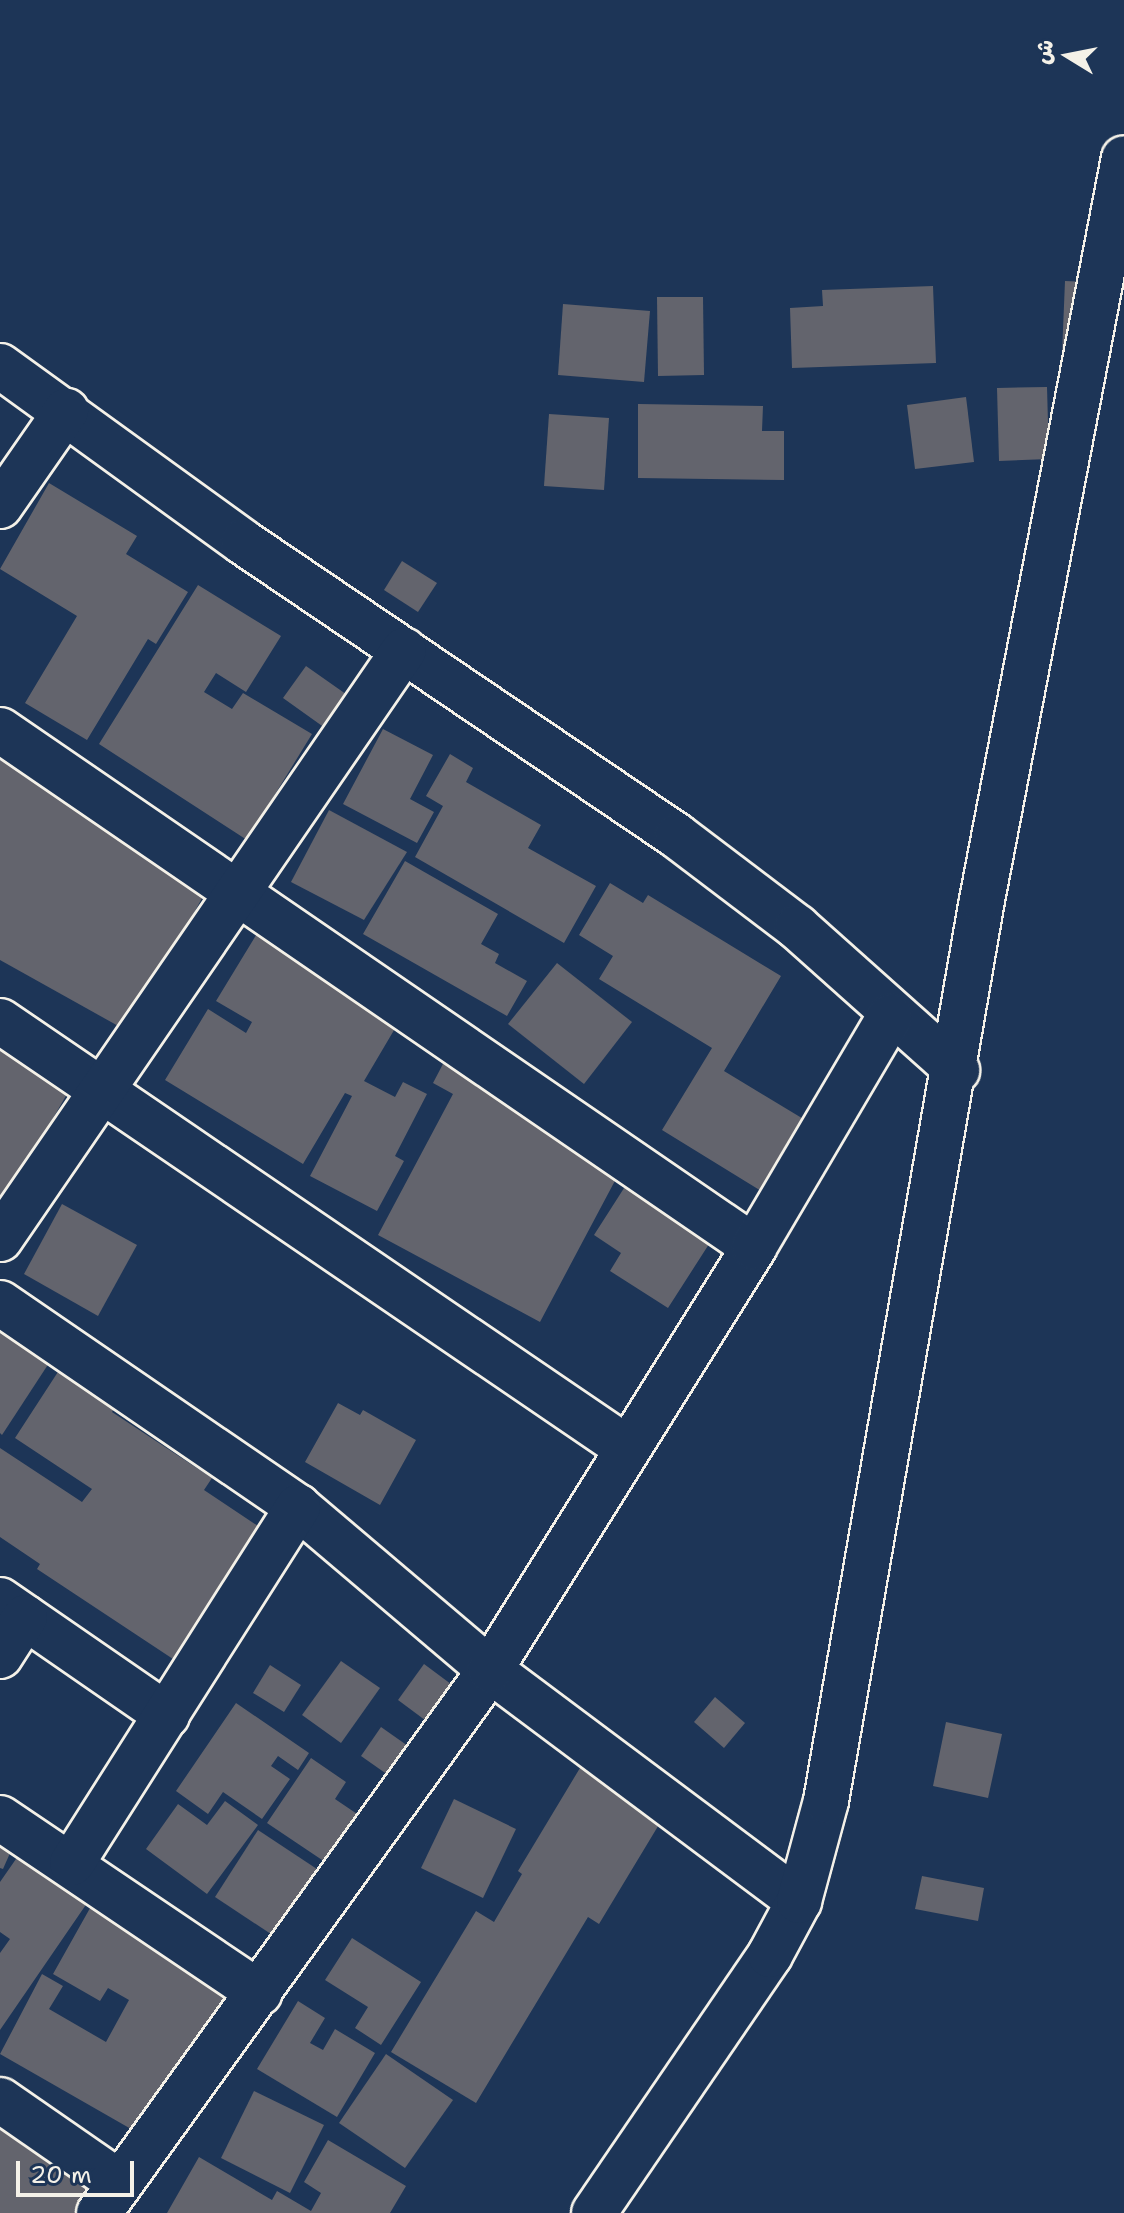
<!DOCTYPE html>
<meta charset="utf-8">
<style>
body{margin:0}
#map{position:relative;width:1124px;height:2213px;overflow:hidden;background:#1d3557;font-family:"Shantell Sans","Playpen Sans Arabic",sans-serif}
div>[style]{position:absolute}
.building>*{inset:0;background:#63646d}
.roads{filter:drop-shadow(2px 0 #f4f1e8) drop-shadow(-2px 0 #f4f1e8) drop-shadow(0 2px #f4f1e8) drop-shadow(0 -2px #f4f1e8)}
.minor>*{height:44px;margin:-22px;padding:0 22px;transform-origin:22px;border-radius:22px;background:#1d3557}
span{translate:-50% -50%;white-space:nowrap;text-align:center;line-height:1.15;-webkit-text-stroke:6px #1d3557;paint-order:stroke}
.north{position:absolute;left:1028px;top:16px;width:80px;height:80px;-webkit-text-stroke:6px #1d3557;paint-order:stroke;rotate:280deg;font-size:22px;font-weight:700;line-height:32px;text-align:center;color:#f4f1e8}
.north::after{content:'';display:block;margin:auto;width:28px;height:36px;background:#f4f1e8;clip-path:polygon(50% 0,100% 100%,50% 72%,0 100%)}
.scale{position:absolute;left:16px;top:2161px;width:118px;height:36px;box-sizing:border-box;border:4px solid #f4f1e8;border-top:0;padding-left:10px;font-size:24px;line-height:28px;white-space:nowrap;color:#f4f1e8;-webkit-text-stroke:6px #1d3557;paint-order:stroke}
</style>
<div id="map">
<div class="building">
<i style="clip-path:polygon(1065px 281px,1114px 283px,1110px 356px,1062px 354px)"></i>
<i style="clip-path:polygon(933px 286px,936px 363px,792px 368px,790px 308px,823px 306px,822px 290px)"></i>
<i style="clip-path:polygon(657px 297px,703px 297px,704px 375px,658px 376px)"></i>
<i style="clip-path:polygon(563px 304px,650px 311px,644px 382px,558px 375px)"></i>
<i style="clip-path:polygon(1047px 387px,1049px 459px,999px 461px,997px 388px)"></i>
<i style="clip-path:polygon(966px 397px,974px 462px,915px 469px,907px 405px)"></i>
<i style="clip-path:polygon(638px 404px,763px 406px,762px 431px,784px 431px,784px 480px,638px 478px)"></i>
<i style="clip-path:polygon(549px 414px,609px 418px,604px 490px,544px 486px)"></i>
<i style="clip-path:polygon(49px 483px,137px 536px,126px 554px,188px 592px,156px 644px,148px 639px,87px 740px,25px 703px,77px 616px,0 569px)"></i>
<i style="clip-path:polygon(402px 561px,437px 583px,418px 612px,384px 590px)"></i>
<i style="clip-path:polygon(198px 585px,281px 636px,246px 692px,216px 673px,204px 692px,232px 709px,243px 693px,312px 734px,247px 840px,99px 744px)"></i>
<i style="clip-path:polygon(306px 666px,370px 711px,337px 759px,313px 743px,325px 728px,283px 698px)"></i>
<i style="clip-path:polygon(383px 729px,433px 755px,410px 799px,434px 812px,417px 843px,343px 804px)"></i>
<i style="clip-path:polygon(450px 754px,473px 768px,466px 782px,541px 825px,528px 848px,596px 886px,564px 943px,415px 857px,443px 806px,426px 796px)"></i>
<i style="clip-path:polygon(0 760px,213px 878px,129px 1032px,0 960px)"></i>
<i style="clip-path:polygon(329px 810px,407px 852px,364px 920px,291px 882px)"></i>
<i style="clip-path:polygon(405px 861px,498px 914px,481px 944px,499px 954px,495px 963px,527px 981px,507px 1016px,363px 934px)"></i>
<i style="clip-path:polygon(610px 883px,643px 903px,648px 895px,781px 976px,724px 1071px,815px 1126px,771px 1197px,662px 1130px,712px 1048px,599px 979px,613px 956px,579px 935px)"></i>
<i style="clip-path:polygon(261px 927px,400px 1020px,364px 1081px,395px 1097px,403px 1082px,427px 1094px,395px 1156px,404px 1161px,377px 1211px,310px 1176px,352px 1096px,345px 1093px,303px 1164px,165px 1080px,208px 1009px,246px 1033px,252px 1022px,216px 1001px)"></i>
<i style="clip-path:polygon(557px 963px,632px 1022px,584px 1084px,508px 1024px)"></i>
<i style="clip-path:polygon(0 1034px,78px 1075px,0 1210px)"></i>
<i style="clip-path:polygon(444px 1062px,626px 1160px,540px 1322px,378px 1235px,453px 1094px,433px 1083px)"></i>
<i style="clip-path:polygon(626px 1185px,711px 1241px,668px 1308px,610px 1271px,621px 1253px,594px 1235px)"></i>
<i style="clip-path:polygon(62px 1204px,137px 1245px,98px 1316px,24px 1274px)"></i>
<i style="clip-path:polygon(0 1326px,51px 1360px,2px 1435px,0 1433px)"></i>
<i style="clip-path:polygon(67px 1358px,123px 1395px,112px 1412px,212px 1478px,204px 1490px,279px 1540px,212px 1635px,195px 1625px,173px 1659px,37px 1569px,40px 1564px,0 1537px,0 1448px,82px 1502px,92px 1489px,15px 1438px)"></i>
<i style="clip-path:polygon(338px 1403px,360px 1415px,363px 1410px,416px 1440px,380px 1505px,305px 1462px)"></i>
<i style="clip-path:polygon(341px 1661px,380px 1688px,341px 1743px,302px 1715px)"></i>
<i style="clip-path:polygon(424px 1664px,463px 1693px,437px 1729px,398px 1700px)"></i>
<i style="clip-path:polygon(270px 1665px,301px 1685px,284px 1712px,253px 1693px)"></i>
<i style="clip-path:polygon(715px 1697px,745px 1723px,724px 1748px,694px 1722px)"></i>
<i style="clip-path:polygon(236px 1703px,309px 1753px,298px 1770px,278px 1756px,271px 1766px,290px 1779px,262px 1819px,223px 1792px,208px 1814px,176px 1791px)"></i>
<i style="clip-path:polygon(946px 1722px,1002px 1734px,988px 1798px,933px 1786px)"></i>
<i style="clip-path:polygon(381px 1727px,418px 1753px,398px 1782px,361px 1756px)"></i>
<i style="clip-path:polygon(589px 1753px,672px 1803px,599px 1924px,588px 1917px,476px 2103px,391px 2052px,476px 1911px,494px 1922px,522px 1874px,518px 1871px)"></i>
<i style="clip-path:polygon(311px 1758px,346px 1782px,335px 1799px,366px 1820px,334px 1868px,267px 1823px)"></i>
<i style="clip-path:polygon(454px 1799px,516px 1829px,483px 1898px,421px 1868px)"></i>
<i style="clip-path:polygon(225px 1801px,258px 1825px,207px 1894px,146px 1849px,178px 1804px,207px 1825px)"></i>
<i style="clip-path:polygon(0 1827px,18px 1835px,3px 1869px,0 1868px)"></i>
<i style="clip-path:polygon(258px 1830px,329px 1877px,286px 1944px,215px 1897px)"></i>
<i style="clip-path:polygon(25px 1846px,94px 1893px,0 2030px,0 1953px,10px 1939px,0 1932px,0 1882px)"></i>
<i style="clip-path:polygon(922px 1876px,984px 1888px,978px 1921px,915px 1909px)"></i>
<i style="clip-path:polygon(94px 1901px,235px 1995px,152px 2141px,0 2054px,42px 1974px,63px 1986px,49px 2009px,106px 2042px,129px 2000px,108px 1988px,100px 2001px,53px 1974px)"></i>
<i style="clip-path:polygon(352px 1938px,421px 1982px,381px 2045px,355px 2028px,368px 2007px,325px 1980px)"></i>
<i style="clip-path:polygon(298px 2001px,325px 2018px,310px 2043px,323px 2050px,335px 2029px,375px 2053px,337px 2117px,257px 2069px)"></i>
<i style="clip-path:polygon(386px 2054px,453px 2100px,405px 2168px,339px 2123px)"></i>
<i style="clip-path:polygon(254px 2091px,324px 2125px,290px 2193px,221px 2158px)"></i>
<i style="clip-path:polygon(0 2099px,114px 2213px,0 2213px)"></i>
<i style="clip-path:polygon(328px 2140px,406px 2186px,390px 2213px,167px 2213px,199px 2157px,272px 2200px,277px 2191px,311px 2211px,321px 2193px,304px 2182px)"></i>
</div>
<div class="roads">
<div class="minor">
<i style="left:0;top:366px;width:300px;rotate:35.9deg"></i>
<i style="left:243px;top:542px;width:524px;rotate:34.11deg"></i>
<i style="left:677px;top:836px;width:151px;rotate:37.2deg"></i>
<i style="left:797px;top:927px;width:215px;rotate:41.8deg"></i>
<i style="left:0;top:506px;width:116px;rotate:-55.2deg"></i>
<i style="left:0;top:730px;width:914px;rotate:34.44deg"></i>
<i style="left:0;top:1021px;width:759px;rotate:34.26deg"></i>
<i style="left:0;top:1239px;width:714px;rotate:-55.55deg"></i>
<i style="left:0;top:1303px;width:361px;rotate:34.4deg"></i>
<i style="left:298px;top:1507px;width:252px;rotate:40.3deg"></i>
<i style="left:490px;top:1670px;width:386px;rotate:36.8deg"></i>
<i style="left:0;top:1600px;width:203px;rotate:34.6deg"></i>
<i style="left:0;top:1656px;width:46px;rotate:-57.3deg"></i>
<i style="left:0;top:1818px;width:313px;rotate:34deg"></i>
<i style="left:72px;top:1863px;width:422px;rotate:-57.6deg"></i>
<i style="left:0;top:2100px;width:146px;rotate:34.7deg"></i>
<i style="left:99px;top:2213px;width:669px;rotate:-54.24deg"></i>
<i style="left:490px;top:1670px;width:499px;rotate:-58deg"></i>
<i style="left:754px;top:1247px;width:268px;rotate:-59.5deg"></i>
<i style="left:594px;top:2213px;width:312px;rotate:-55.7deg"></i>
<i style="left:770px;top:1955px;width:61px;rotate:-61.8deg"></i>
<i style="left:799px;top:1901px;width:104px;rotate:-74.9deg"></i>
<i style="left:826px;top:1801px;width:914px;rotate:-80.18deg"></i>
<i style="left:982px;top:900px;width:755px;rotate:-79.17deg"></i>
</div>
</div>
<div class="north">ش</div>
<div class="scale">20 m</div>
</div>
